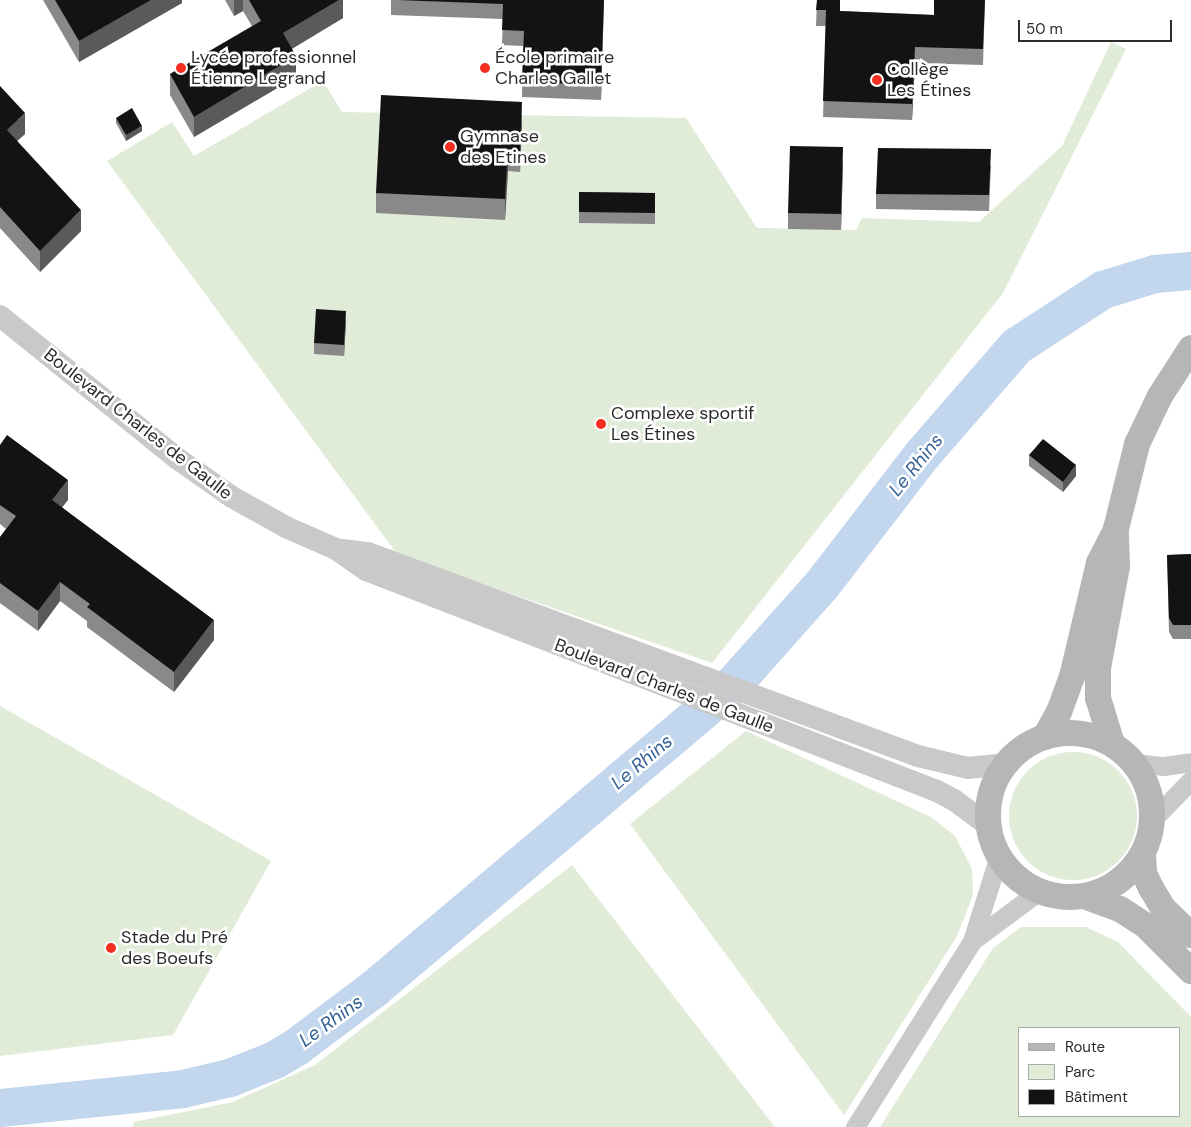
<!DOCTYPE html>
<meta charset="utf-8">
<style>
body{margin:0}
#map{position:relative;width:1191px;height:1127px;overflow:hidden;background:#fff;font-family:"DM Sans",sans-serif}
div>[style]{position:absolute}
.green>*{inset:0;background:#e0ecd8}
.round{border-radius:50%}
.river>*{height:38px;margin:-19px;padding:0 19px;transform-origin:19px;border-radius:19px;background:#c2d6ee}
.minor>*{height:19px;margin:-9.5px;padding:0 9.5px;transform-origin:9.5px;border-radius:9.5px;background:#c9c9c9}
.tertiary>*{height:22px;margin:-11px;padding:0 11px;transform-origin:11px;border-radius:11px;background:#c9c9c9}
.secondary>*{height:26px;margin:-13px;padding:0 13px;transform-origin:13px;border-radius:13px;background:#b6b6b6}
.secondary>.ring{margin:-13px;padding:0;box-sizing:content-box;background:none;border:26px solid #b6b6b6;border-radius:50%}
.wall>*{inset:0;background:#898989}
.shaded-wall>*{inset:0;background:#5a5a5a}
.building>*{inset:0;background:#131313}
.dots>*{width:14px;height:14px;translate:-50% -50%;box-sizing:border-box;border:2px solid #fff;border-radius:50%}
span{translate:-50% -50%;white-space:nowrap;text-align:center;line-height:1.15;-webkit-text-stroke:5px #fff;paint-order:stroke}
.poi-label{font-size:18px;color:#2c2c2c}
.left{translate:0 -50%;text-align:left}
.street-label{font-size:18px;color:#2c2c2c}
.water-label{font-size:19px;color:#346195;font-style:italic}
.legend{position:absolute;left:1018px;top:1027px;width:162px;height:90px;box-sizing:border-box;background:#fff;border:1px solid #ababab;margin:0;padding:6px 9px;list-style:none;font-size:15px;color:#2c2c2c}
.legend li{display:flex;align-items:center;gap:10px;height:25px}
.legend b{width:25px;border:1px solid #ababab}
.scale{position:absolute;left:1018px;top:20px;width:154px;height:22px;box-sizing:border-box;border:2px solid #2c2c2c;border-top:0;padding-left:6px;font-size:15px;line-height:18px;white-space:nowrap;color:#2c2c2c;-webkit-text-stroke:4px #fff;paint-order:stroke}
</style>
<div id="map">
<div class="green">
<i style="clip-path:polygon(1111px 42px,1126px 49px,1003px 293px,712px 663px,397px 554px,107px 161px,172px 122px,194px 156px,323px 81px,342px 112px,686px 118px,757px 228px,856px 230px,862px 218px,979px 222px,1062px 146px)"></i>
<i style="clip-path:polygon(0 706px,271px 861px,173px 1035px,0 1056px)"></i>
<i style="clip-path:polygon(746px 731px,931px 817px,955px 836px,972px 869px,973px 895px,957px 936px,844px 1115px,630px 824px)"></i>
<i class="round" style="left:1009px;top:752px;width:128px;height:128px"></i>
<i style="clip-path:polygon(572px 865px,775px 1127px,133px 1127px,134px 1122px,233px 1102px,315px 1065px)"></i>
<i style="clip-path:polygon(evenodd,1021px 927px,1086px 927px,1118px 942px,1191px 1017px,1191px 1127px,880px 1127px,993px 948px,1021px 927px,1020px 1028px,1180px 1028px,1180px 1116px,1020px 1116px,1020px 1028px)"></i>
</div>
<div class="river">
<i style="left:0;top:1108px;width:184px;rotate:-5.9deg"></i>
<i style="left:183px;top:1089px;width:48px;rotate:-13.2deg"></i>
<i style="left:230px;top:1078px;width:48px;rotate:-21.8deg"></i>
<i style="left:275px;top:1060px;width:27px;rotate:-31deg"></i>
<i style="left:298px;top:1046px;width:95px;rotate:-36.9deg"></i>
<i style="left:374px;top:989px;width:469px;rotate:-40.2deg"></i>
<i style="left:732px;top:686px;width:135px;rotate:-48.3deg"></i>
<i style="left:822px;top:585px;width:165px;rotate:-52.4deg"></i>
<i style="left:923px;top:454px;width:143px;rotate:-49deg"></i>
<i style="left:1017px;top:346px;width:103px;rotate:-33.1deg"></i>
<i style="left:1103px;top:290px;width:54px;rotate:-17.1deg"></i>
<i style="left:1155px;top:274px;width:36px;rotate:-5deg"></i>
</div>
<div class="minor">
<i style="left:1134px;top:763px;width:30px;rotate:6deg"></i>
<i style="left:1164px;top:766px;width:27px;rotate:-8deg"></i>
<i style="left:1152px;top:820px;width:56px;rotate:-45.7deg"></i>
<i style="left:972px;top:941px;width:84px;rotate:-36.7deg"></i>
<i style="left:855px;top:1127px;width:220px;rotate:-57.8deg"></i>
<i style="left:972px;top:941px;width:89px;rotate:-72.4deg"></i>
</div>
<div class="tertiary">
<i style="left:0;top:316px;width:228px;rotate:38.8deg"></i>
<i style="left:178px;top:459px;width:66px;rotate:35.1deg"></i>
<i style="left:232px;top:497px;width:64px;rotate:29deg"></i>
<i style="left:288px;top:528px;width:52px;rotate:23.6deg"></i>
<i style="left:336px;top:549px;width:37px;rotate:35deg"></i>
<i style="left:366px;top:570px;width:612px;rotate:21.16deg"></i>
<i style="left:937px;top:791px;width:19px;rotate:28deg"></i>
<i style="left:954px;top:800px;width:44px;rotate:36.6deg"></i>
<i style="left:342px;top:550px;width:26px;rotate:7deg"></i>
<i style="left:368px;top:553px;width:586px;rotate:20.26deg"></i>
<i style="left:918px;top:756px;width:51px;rotate:13.5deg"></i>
<i style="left:968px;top:768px;width:39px;rotate:-6deg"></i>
</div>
<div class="secondary">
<i class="ring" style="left:988px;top:733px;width:138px;height:138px"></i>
<i style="left:1045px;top:737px;width:29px;rotate:-61deg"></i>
<i style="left:1059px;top:712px;width:37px;rotate:-70deg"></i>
<i style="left:1072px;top:677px;width:117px;rotate:-76.7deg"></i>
<i style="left:1099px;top:563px;width:29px;rotate:-63deg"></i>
<i style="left:1112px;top:744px;width:48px;rotate:-106.9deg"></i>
<i style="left:1098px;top:698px;width:30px;rotate:-90deg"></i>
<i style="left:1098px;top:668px;width:104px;rotate:-79.4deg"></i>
<i style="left:1117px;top:566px;width:37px;rotate:-92deg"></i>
<i style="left:1116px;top:529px;width:88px;rotate:-76.1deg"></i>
<i style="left:1137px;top:444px;width:53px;rotate:-64.4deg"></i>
<i style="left:1160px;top:396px;width:57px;rotate:-57.1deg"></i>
<i style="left:1143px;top:853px;width:20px;rotate:87deg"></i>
<i style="left:1144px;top:873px;width:17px;rotate:65deg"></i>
<i style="left:1151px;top:888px;width:23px;rotate:59deg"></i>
<i style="left:1163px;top:908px;width:39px;rotate:44deg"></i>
<i style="left:1084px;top:896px;width:38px;rotate:20deg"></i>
<i style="left:1120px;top:909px;width:31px;rotate:33deg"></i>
<i style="left:1146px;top:926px;width:64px;rotate:45deg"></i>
</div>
<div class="wall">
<i style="clip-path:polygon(43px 0,182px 0,182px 3px,79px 62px)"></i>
<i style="clip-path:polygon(225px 0,343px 0,343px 18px,292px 49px,296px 77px,194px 137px,170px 95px,170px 74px,252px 26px,243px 11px,234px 16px)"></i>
<i style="clip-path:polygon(391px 0,604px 0,601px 100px,522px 97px,523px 46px,502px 45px,503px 19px,391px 15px)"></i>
<i style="clip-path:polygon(817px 0,840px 11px,934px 15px,985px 0,983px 65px,915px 63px,912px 120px,823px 117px,826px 26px,816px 26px)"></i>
<i style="clip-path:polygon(0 86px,25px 134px,17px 141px,81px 231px,40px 272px,0 228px)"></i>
<i style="clip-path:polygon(116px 118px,142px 131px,126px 141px,116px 123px)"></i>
<i style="clip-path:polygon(522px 123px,520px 172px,508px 171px,505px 220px,376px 213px,376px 193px)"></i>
<i style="clip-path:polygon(843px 163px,841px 230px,788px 229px,788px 213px)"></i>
<i style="clip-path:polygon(991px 165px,989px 211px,876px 209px,876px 194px)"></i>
<i style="clip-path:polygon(579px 192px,655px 193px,655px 224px,579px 223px)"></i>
<i style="clip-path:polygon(346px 321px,344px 356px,314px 354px,314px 343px)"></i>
<i style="clip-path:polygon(0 445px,68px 500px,62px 507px,214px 640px,174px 692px,87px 627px,87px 621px,60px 601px,38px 631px,0 603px,0 537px,6px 529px,0 524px)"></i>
<i style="clip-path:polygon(1029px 455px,1076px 476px,1063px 492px,1029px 466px)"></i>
<i style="clip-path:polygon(1191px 554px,1191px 639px,1173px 639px,1169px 632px,1167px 555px)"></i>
</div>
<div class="shaded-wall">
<i style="clip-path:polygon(151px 0,182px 0,182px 3px,79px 62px,79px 41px)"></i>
<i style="clip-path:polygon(234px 0,243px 0,243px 11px,234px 16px)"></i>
<i style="clip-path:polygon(339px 0,343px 0,343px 18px,283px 54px,283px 33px)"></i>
<i style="clip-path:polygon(604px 0,601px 100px,601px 85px)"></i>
<i style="clip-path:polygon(915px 47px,915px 63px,912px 120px,912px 104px)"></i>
<i style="clip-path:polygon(296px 56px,296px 77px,194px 137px,194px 117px)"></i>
<i style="clip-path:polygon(522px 102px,522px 123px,520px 172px,520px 151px)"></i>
<i style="clip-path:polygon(25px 113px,25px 134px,7px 150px,7px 130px)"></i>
<i style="clip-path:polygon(142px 126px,142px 131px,126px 141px,126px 135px)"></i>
<i style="clip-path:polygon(843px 147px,843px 163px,841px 230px,841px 214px)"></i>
<i style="clip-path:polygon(508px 150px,508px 171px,505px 220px,505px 199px)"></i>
<i style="clip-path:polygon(81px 210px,81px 231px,40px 272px,40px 251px)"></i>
<i style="clip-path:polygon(346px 311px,346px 321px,344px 356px,344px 345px)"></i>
<i style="clip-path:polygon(1076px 465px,1076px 476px,1063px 492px,1063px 482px)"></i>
<i style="clip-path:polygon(68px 480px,68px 500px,52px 520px,52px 500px)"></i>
<i style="clip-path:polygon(60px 582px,60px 601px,38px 631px,38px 611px)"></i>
<i style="clip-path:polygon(214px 620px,214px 640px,174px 692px,174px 672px)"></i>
</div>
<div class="building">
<i style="clip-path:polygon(55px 0,151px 0,79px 41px)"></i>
<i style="clip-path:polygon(249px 0,339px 0,283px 33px,296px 56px,194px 117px,170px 74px,261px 21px)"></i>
<i style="clip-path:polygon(397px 0,604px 0,601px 85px,522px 82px,524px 31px,502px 30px,503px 4px)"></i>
<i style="clip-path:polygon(817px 0,840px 0,840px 11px,934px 15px,934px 0,985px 0,983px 49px,915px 47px,912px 104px,823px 101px,826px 10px,816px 10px)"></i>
<i style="clip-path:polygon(0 86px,25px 113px,7px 130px,81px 210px,40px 251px,0 207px)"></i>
<i style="clip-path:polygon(381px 95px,522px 102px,520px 151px,508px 150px,505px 199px,376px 193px)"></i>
<i style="clip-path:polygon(132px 108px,142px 126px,126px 135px,116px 118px)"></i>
<i style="clip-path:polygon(790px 146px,843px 147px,841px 214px,788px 213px)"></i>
<i style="clip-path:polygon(878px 148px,991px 149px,989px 195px,876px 194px)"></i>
<i style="clip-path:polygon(579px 192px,655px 193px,655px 213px,579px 212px)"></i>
<i style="clip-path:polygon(316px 309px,346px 311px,344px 345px,314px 343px)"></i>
<i style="clip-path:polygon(7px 435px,68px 480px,52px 500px,214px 620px,174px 672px,87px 607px,90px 604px,60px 582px,38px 611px,0 583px,0 537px,16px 516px,0 505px,0 445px)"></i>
<i style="clip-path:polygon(1043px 439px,1076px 465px,1063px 482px,1029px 455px)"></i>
<i style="clip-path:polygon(1191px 554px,1191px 625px,1173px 625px,1169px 618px,1167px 555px)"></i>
</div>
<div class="dots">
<i style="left:181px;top:68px;background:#f42e1e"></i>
<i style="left:485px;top:68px;background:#f42e1e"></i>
<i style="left:877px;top:80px;background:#f42e1e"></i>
<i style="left:450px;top:147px;background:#f42e1e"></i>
<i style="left:601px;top:424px;background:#f42e1e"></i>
<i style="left:111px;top:948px;background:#f42e1e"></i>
</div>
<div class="poi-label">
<span class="left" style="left:191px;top:68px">Lycée professionnel<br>Étienne Legrand</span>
<span class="left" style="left:495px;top:68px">École primaire<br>Charles Gallet</span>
<span class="left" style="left:887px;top:80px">Collège<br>Les Étines</span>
<span class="left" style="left:460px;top:147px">Gymnase<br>des Etines</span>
<span class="left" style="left:611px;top:424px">Complexe sportif<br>Les Étines</span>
<span class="left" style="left:121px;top:948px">Stade du Pré<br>des Boeufs</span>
</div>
<div class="street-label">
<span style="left:138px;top:424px;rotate:38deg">Boulevard Charles de Gaulle</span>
<span style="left:664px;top:686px;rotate:21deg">Boulevard Charles de Gaulle</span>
</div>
<div class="water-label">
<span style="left:916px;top:465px;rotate:-51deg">Le Rhins</span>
<span style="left:642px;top:762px;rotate:-40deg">Le Rhins</span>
<span style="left:331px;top:1021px;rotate:-36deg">Le Rhins</span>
</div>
<ul class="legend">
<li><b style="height:6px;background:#b6b6b6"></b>Route</li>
<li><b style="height:14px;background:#e0ecd8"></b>Parc</li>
<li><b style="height:14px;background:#131313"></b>Bâtiment</li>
</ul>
<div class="scale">50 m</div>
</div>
